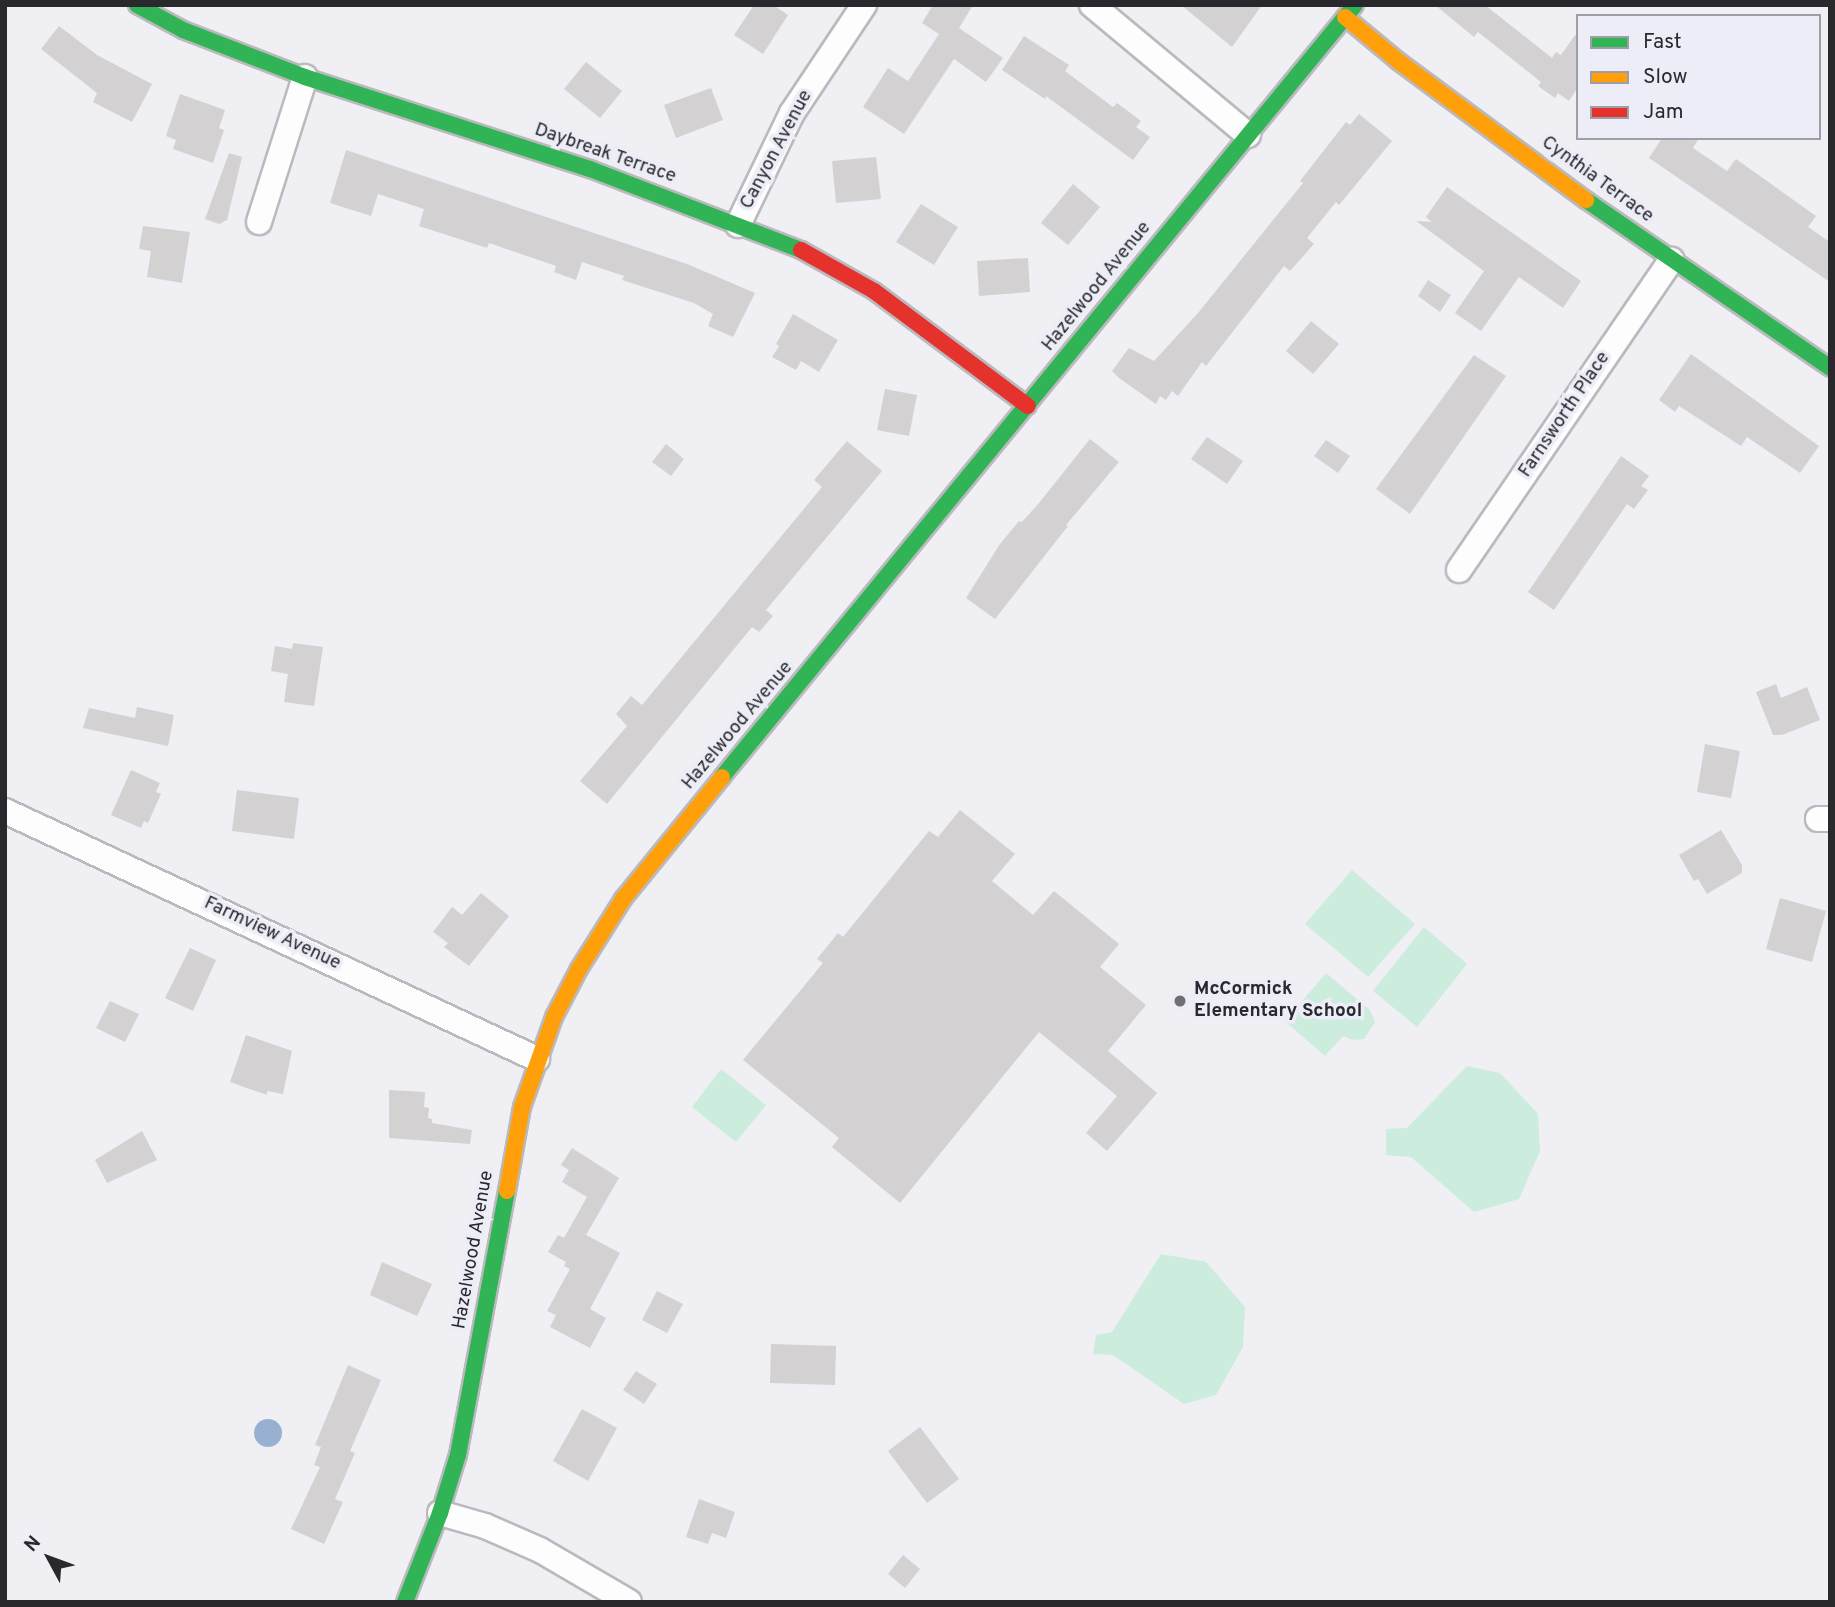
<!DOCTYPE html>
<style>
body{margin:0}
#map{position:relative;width:1835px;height:1607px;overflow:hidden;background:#efeff4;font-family:Overpass,sans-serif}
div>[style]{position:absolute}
.green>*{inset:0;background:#ccecde}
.water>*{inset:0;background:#98b0d1}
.round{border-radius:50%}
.building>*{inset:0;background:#d3d1d2}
.roads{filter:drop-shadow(2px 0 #bababe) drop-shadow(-2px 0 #bababe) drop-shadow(0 2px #bababe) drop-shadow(0 -2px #bababe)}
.street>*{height:24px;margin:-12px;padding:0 12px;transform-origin:12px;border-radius:12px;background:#fdfdfd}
.fast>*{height:16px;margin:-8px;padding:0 8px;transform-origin:8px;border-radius:8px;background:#30b455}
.slow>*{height:16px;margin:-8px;padding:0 8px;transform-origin:8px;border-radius:8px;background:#ff9f0a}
.jam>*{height:16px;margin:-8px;padding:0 8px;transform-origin:8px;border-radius:8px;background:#e5322d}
.dots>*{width:19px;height:19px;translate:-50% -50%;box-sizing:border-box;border:4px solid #ecedf7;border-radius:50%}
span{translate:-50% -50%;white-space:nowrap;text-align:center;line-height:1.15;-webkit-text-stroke:7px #ecedf7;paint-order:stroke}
.street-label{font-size:19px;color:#29292d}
.poi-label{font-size:19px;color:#29292d;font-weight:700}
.left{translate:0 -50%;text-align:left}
.frame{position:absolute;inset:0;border:7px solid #29292d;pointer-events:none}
.legend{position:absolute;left:1576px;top:14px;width:245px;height:126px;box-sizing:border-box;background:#ecedf7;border:2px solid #9e9fa6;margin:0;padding:9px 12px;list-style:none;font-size:21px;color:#29292d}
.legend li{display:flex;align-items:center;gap:14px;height:35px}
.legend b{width:35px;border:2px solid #9e9fa6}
.north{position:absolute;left:14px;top:1523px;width:70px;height:70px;-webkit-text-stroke:5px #ecedf7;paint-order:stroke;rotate:311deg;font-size:19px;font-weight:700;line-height:28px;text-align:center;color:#29292d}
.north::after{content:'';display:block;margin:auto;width:24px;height:32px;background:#29292d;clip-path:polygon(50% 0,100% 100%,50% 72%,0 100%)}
</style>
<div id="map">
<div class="green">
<i style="clip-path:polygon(1352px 870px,1415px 924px,1368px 977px,1305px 924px)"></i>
<i style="clip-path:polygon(1424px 927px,1467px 964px,1417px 1027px,1373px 991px)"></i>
<i style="clip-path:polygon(1326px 973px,1370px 1010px,1375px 1022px,1364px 1039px,1353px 1040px,1343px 1036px,1325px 1056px,1285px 1021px)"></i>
<i style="clip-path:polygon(1467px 1066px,1500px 1073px,1538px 1114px,1540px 1151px,1519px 1199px,1474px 1212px,1411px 1157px,1386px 1155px,1386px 1129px,1407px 1128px)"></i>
<i style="clip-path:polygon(721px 1069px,766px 1105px,736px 1142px,692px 1107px)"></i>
<i style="clip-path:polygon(1161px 1254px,1206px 1262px,1245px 1307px,1243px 1347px,1216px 1395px,1184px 1404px,1113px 1355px,1093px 1354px,1096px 1335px,1112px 1332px)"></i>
</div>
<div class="water">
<i class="round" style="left:254px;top:1419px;width:28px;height:28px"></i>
</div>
<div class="building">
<i style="clip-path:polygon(754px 5px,773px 5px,788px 15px,763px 54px,734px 35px)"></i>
<i style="clip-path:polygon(933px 5px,973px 5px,959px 28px,1003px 58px,986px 82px,954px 59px,904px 134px,863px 107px,888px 68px,908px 81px,939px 34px,922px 23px)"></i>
<i style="clip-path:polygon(1181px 5px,1262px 5px,1232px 47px)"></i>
<i style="clip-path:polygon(1435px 5px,1485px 5px,1552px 58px,1556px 52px,1561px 55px,1575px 35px,1578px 37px,1578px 87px,1569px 101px,1558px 93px,1555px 98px,1538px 86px,1541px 82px,1478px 32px,1474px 37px)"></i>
<i style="clip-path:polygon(59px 26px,97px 55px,152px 84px,132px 122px,93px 102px,97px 93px,41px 49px)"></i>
<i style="clip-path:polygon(1024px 36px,1069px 65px,1065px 71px,1113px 107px,1117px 103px,1141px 121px,1136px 127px,1150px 137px,1133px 160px,1046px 96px,1045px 99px,1002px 70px)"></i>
<i style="clip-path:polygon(586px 62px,622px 91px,600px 118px,564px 89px)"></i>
<i style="clip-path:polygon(711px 88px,723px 120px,676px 138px,664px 105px)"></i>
<i style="clip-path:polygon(180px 94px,225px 110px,219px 128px,224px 130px,213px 163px,173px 149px,176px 140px,166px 136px)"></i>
<i style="clip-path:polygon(1359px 114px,1392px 141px,1339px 205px,1336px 202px,1307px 238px,1314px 244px,1290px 271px,1284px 266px,1206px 366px,1202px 362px,1178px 396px,1172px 391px,1166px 400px,1160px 396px,1156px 404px,1119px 378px,1112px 371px,1129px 348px,1154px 361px,1198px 313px,1303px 183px,1300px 181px,1346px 122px,1350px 125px)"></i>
<i style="clip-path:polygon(1662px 138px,1699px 138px,1693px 148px,1727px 171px,1736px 159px,1816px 216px,1808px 227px,1830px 242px,1830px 282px,1649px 158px)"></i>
<i style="clip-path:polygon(346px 150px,687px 264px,755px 293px,733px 337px,708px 326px,713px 314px,694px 303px,622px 280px,624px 276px,582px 262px,576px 280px,554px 272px,556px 266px,489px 243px,487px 248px,419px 226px,424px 209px,378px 194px,371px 216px,330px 203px)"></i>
<i style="clip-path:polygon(229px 153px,242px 157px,227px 220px,219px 224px,205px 219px)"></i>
<i style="clip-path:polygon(876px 157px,881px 199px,836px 203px,832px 161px)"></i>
<i style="clip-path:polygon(1073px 184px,1100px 207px,1068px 245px,1041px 223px)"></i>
<i style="clip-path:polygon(1447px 187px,1581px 281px,1563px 308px,1519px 277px,1481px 331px,1455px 313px,1484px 271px,1416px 221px,1432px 222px,1426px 217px)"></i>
<i style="clip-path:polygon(921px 204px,958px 227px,934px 265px,896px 242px)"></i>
<i style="clip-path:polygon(143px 226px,190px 232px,182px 283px,147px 277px,151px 251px,139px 249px)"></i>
<i style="clip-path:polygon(1028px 258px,1030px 292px,979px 296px,977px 261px)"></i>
<i style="clip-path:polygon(1428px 280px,1451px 295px,1440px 312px,1418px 296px)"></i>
<i style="clip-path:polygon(793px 314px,838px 340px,819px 372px,801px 361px,796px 370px,772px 357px,779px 346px,776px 344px)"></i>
<i style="clip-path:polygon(1311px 321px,1339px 344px,1313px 374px,1286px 351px)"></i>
<i style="clip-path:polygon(1691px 354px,1819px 446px,1800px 473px,1747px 437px,1741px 446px,1679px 406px,1675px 412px,1659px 400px)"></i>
<i style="clip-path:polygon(1474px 355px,1506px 376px,1410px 514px,1376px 489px)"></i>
<i style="clip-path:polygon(885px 389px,917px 395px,909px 436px,877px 430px)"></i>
<i style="clip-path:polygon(1207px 437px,1243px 461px,1227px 484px,1191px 459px)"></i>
<i style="clip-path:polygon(1090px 439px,1119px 462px,1066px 525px,1068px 526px,995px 619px,966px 598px,1000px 544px,1019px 521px,1022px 522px,1039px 503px)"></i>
<i style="clip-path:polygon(1326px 440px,1350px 456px,1338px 473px,1314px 456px)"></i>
<i style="clip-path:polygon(847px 441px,882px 471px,766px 610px,773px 616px,759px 632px,752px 627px,607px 804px,580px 781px,627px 726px,616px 714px,631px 696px,642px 705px,822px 487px,814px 480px)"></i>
<i style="clip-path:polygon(666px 444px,684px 459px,671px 476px,652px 462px)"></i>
<i style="clip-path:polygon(1621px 456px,1649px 476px,1641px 486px,1648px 490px,1634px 509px,1627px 504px,1554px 610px,1528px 592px)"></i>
<i style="clip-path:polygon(293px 643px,323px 647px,314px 706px,284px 702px,288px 674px,271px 671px,275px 646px,292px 649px)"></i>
<i style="clip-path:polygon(1776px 684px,1781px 698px,1807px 687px,1820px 720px,1782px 735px,1773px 735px,1756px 692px)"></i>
<i style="clip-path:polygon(137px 707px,174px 715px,168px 746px,83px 728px,89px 708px,135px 718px)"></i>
<i style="clip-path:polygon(1705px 744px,1740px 751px,1731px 798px,1697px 792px)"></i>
<i style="clip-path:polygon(131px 770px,160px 783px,156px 792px,161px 794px,148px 823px,144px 821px,141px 828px,111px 815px)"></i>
<i style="clip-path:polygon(237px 790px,299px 798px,294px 839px,232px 831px)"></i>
<i style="clip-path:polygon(960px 810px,1015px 854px,992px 881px,1033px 915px,1054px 891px,1119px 944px,1100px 967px,1146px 1005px,1108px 1051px,1157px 1093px,1107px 1151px,1086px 1133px,1117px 1096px,1039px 1032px,900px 1203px,832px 1147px,839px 1138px,743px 1060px,823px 963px,817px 959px,838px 933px,843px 937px,929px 831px,938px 837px)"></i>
<i style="clip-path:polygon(1721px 830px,1742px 865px,1742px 873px,1707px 894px,1698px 879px,1694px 881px,1679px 855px)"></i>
<i style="clip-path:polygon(481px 893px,509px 916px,469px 966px,444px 947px,448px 943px,433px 932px,452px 907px,462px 915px)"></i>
<i style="clip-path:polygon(1780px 898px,1826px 911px,1812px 962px,1766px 949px)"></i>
<i style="clip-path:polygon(190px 948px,216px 960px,193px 1011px,165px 998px)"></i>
<i style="clip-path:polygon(110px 1001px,139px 1014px,125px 1042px,96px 1028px)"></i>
<i style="clip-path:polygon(246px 1035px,292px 1051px,283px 1094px,267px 1091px,267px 1095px,230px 1082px)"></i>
<i style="clip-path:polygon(389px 1090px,425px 1092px,424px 1107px,429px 1108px,428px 1118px,432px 1119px,432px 1123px,472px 1130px,470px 1144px,389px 1138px)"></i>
<i style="clip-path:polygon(142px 1131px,157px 1160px,107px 1183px,95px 1160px)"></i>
<i style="clip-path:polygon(572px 1148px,619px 1178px,586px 1235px,620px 1253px,590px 1309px,606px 1318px,590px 1348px,550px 1327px,556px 1315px,547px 1311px,570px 1269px,564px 1266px,566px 1262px,548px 1252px,558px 1235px,564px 1238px,587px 1197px,562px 1182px,569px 1170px,561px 1165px)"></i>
<i style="clip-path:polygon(382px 1262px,432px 1284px,417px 1316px,370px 1295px)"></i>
<i style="clip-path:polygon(657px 1291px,683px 1304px,667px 1333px,642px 1320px)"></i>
<i style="clip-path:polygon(771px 1344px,836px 1346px,835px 1385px,770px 1383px)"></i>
<i style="clip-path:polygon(348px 1365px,381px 1380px,350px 1451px,355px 1453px,335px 1499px,343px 1502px,324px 1544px,291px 1529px,320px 1467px,314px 1465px,321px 1447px,315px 1445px)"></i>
<i style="clip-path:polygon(636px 1371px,657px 1384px,644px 1404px,623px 1390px)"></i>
<i style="clip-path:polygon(582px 1409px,617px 1428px,588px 1481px,553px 1461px)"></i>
<i style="clip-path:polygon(920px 1427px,959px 1479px,927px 1503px,888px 1451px)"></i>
<i style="clip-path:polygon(699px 1499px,735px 1512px,726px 1538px,712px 1533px,708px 1544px,686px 1537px)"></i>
<i style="clip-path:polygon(903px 1555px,920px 1569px,905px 1588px,888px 1574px)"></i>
</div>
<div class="roads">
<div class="street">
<i style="left:1092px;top:5px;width:203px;rotate:39.8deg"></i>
<i style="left:259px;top:222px;width:152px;rotate:-72.4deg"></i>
<i style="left:738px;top:225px;width:124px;rotate:-64.3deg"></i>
<i style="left:792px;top:113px;width:130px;rotate:-56.3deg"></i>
<i style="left:1459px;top:570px;width:376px;rotate:-55.6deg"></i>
<i style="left:5px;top:811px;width:587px;rotate:24.99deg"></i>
<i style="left:1818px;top:819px;width:12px"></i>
<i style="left:440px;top:1513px;width:47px;rotate:16.1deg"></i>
<i style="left:485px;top:1526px;width:60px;rotate:23.6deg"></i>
<i style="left:540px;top:1550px;width:103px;rotate:30.3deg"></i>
</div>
<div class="fast">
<i style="left:137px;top:5px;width:52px;rotate:28.5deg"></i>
<i style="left:183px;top:30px;width:131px;rotate:21.1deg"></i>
<i style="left:305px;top:77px;width:299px;rotate:17.9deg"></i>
<i style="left:590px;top:169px;width:226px;rotate:21deg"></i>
<i style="left:1586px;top:200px;width:296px;rotate:34.5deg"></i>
<i style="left:722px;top:777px;width:998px;rotate:-50.65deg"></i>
<i style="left:405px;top:1602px;width:96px;rotate:-68.5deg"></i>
<i style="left:440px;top:1513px;width:61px;rotate:-72.8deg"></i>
<i style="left:458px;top:1455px;width:269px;rotate:-79.5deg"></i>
</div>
<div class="slow">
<i style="left:1345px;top:17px;width:69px;rotate:39.7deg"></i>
<i style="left:1398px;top:61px;width:234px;rotate:36.5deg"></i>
<i style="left:507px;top:1191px;width:85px;rotate:-79.9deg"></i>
<i style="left:522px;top:1107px;width:96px;rotate:-70.4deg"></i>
<i style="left:554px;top:1017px;width:54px;rotate:-62.5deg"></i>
<i style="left:579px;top:969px;width:83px;rotate:-57.8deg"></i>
<i style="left:623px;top:899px;width:157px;rotate:-50.9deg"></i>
</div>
<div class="jam">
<i style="left:801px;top:250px;width:84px;rotate:29.3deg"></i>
<i style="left:874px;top:291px;width:192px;rotate:36.8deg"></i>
</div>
</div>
<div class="dots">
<i style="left:1180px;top:1001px;background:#6e6e73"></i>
</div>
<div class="street-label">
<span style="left:777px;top:150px;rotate:-62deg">Canyon Avenue</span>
<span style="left:605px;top:154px;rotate:19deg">Daybreak Terrace</span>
<span style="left:1597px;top:180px;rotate:36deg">Cynthia Terrace</span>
<span style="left:1097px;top:287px;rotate:-51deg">Hazelwood Avenue</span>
<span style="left:1565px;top:415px;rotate:-56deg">Farnsworth Place</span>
<span style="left:738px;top:726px;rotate:-50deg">Hazelwood Avenue</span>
<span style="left:272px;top:934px;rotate:25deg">Farmview Avenue</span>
<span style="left:474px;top:1250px;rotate:-80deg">Hazelwood Avenue</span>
</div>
<div class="poi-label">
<span class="left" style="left:1194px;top:1001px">McCormick<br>Elementary School</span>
</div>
<div class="frame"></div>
<ul class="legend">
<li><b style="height:9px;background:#30b455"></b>Fast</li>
<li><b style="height:9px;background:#ff9f0a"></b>Slow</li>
<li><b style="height:9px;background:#e5322d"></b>Jam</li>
</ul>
<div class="north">N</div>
</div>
